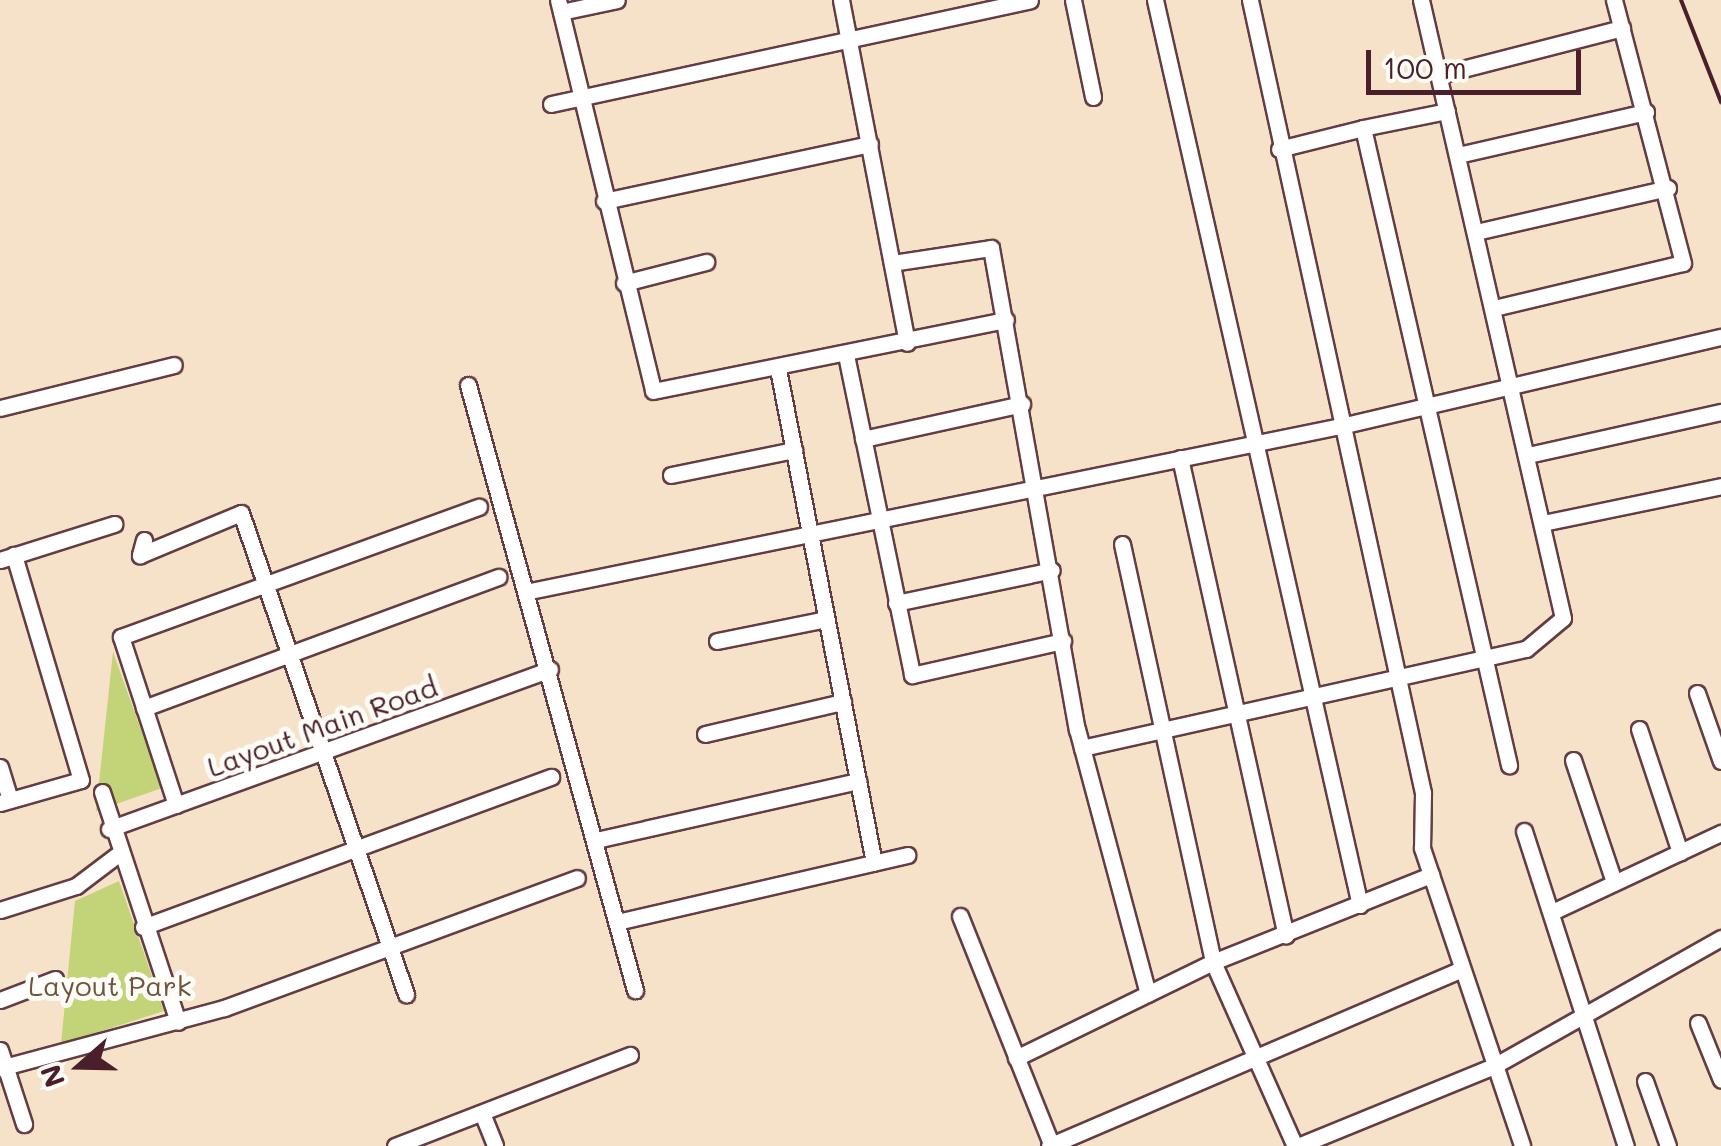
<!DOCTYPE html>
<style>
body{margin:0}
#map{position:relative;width:1721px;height:1146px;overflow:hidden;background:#f5e2c8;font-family:Mali,sans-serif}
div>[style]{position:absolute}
.green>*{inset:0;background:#c2d477}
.roads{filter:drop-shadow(2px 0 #643c43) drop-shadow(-2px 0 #643c43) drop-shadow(0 2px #643c43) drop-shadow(0 -2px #643c43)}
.minor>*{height:15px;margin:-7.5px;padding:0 7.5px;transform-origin:7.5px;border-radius:7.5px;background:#fff}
.rail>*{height:4px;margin:-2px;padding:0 2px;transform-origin:2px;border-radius:2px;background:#4a1f2b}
span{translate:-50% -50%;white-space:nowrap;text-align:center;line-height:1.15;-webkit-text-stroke:10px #fdfcf7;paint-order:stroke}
.street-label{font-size:28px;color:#4a1f2b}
.park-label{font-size:28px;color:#6e5542}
.north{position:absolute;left:30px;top:1016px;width:100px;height:100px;-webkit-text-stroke:8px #fdfcf7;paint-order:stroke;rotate:250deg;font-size:28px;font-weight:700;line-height:40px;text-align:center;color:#4a1f2b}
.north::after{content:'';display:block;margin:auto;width:35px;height:45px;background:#4a1f2b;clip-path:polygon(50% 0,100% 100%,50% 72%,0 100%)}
.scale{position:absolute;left:1366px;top:50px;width:215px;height:45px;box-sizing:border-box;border:5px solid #4a1f2b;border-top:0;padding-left:12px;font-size:30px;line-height:35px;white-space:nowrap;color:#4a1f2b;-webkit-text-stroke:8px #fdfcf7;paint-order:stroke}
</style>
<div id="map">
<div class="green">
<i style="clip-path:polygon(113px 652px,162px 788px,96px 811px)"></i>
<i style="clip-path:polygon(119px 881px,164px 1011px,61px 1044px,75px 901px)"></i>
</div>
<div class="roads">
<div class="minor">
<i style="left:558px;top:0;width:402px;rotate:76.3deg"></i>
<i style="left:653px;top:391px;width:360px;rotate:-11.4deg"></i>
<i style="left:841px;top:0;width:349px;rotate:79.1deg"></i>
<i style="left:1073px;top:0;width:99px;rotate:78.3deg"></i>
<i style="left:1155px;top:0;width:928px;rotate:77.24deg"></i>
<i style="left:1250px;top:0;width:812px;rotate:77.69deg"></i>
<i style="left:1423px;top:793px;width:55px;rotate:91deg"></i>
<i style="left:1422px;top:848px;width:314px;rotate:71.4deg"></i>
<i style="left:561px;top:12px;width:57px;rotate:-12.1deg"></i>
<i style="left:1439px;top:75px;width:189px;rotate:-14.4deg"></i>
<i style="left:551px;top:104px;width:490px;rotate:-12.2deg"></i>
<i style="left:1447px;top:111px;width:86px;rotate:168.6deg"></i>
<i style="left:1363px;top:128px;width:654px;rotate:77.09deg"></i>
<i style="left:1279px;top:149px;width:87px;rotate:-14deg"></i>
<i style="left:1458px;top:155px;width:193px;rotate:-12.9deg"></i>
<i style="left:604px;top:201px;width:272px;rotate:-12.1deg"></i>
<i style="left:1476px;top:232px;width:197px;rotate:-12.9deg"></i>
<i style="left:892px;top:263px;width:100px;rotate:-8.6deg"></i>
<i style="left:991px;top:248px;width:489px;rotate:79.9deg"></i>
<i style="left:1077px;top:729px;width:274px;rotate:75deg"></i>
<i style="left:624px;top:283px;width:85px;rotate:-14.4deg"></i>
<i style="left:1494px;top:308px;width:194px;rotate:-13.4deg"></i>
<i style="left:1683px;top:263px;width:272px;rotate:-104.7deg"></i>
<i style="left:846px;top:355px;width:327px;rotate:78.3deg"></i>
<i style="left:912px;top:675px;width:155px;rotate:-12.7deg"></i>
<i style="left:778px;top:369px;width:503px;rotate:79deg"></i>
<i style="left:468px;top:385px;width:628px;rotate:74.57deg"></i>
<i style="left:0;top:408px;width:179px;rotate:-13.9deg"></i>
<i style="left:863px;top:439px;width:163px;rotate:-12.4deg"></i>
<i style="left:1528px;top:455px;width:198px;rotate:-12.6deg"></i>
<i style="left:1180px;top:458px;width:489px;rotate:77.5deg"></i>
<i style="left:671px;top:475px;width:126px;rotate:-11.5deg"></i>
<i style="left:1543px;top:523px;width:182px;rotate:-11.7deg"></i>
<i style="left:144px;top:540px;width:16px;rotate:105deg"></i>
<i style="left:140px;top:555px;width:109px;rotate:-22.6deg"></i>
<i style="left:241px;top:513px;width:509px;rotate:71.07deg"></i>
<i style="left:1122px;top:544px;width:428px;rotate:77.7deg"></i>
<i style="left:1213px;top:962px;width:201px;rotate:66deg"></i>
<i style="left:0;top:560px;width:120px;rotate:-17.5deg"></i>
<i style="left:530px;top:591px;width:832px;rotate:-11.51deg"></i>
<i style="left:1345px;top:425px;width:386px;rotate:-13.2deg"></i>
<i style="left:896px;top:603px;width:159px;rotate:-11.9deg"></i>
<i style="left:717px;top:641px;width:111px;rotate:-11.4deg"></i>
<i style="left:1697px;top:693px;width:72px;rotate:70.6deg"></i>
<i style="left:144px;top:708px;width:378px;rotate:-20.3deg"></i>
<i style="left:1639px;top:729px;width:130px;rotate:71.6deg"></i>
<i style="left:705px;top:734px;width:142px;rotate:-13.1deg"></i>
<i style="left:1082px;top:748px;width:455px;rotate:-12.6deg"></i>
<i style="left:1526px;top:649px;width:48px;rotate:-40deg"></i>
<i style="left:1563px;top:618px;width:634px;rotate:-102.94deg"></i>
<i style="left:1573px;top:760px;width:129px;rotate:71.4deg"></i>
<i style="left:0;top:767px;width:34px;rotate:73deg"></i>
<i style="left:102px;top:792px;width:242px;rotate:71.7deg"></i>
<i style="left:0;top:803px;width:84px;rotate:-15.9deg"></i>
<i style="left:81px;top:780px;width:235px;rotate:-106.6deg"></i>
<i style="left:176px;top:805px;width:177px;rotate:-108.1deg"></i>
<i style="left:121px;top:637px;width:381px;rotate:-20deg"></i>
<i style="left:109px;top:829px;width:469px;rotate:-19.9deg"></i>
<i style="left:1524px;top:831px;width:331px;rotate:72.1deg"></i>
<i style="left:596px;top:840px;width:269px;rotate:-12.7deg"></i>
<i style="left:0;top:910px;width:80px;rotate:-17.5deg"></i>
<i style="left:76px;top:886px;width:51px;rotate:-37.1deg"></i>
<i style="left:1552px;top:912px;width:187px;rotate:-25.1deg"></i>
<i style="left:960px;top:916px;width:248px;rotate:68.2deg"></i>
<i style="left:617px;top:922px;width:298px;rotate:-13deg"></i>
<i style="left:143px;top:927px;width:435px;rotate:-20.2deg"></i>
<i style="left:0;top:1000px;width:59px;rotate:-20.9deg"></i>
<i style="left:1698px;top:1023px;width:61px;rotate:68deg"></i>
<i style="left:0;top:1050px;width:78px;rotate:72deg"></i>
<i style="left:1016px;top:1058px;width:219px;rotate:-26deg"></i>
<i style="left:1213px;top:962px;width:235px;rotate:-21.8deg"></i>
<i style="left:0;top:1068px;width:232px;rotate:-15deg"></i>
<i style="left:224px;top:1008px;width:376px;rotate:-20.2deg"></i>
<i style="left:1645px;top:1081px;width:69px;rotate:70.5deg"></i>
<i style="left:482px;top:1113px;width:35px;rotate:68deg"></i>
<i style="left:395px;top:1146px;width:252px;rotate:-21.2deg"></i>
<i style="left:1049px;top:1146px;width:448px;rotate:-23.2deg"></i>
<i style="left:1298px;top:1146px;width:209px;rotate:-22.2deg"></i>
<i style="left:1492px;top:1067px;width:263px;rotate:-29.4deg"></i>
</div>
</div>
<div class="rail">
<i style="left:1681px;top:0;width:110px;rotate:68.6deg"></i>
</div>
<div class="street-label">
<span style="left:322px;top:726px;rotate:-20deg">Layout Main Road</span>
</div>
<div class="park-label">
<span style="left:110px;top:985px">Layout Park</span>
</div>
<div class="north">N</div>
<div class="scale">100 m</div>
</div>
